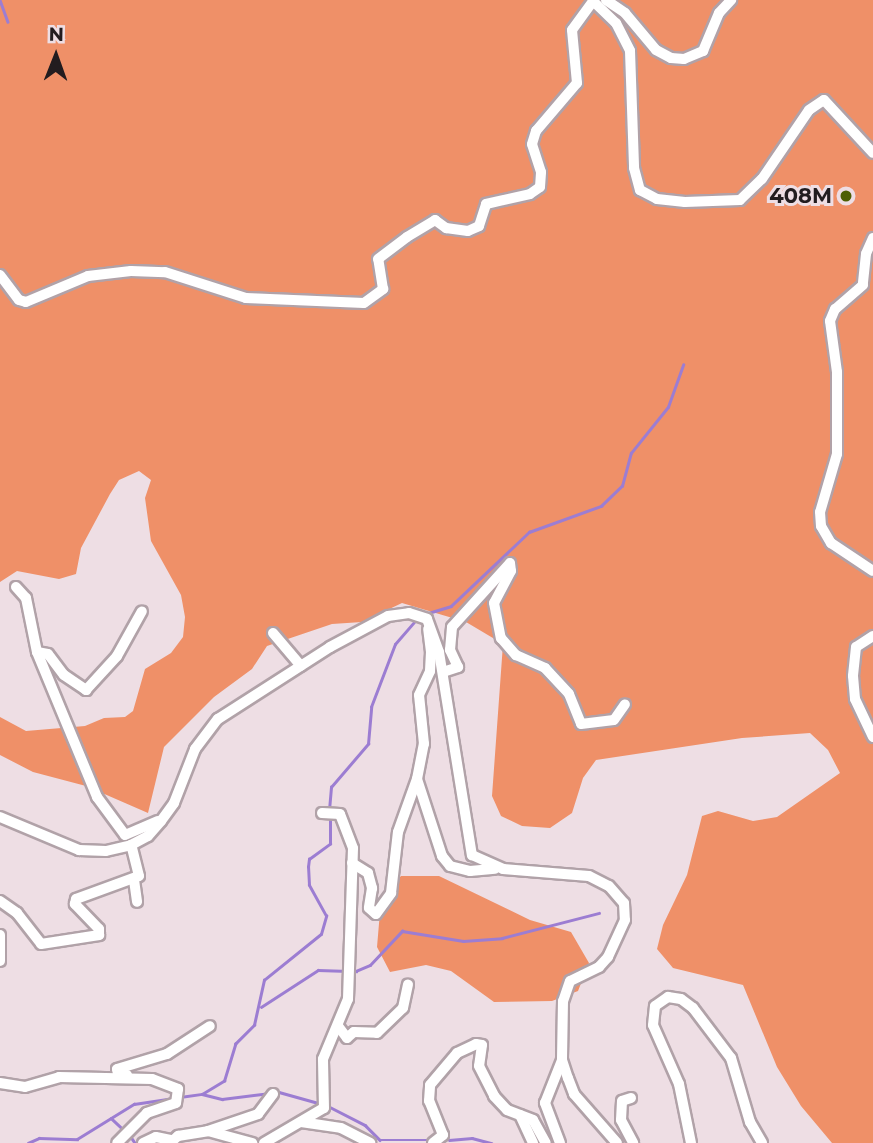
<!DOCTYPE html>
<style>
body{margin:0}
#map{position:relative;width:873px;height:1143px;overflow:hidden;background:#eedee4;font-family:Montserrat,sans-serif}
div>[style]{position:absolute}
.forest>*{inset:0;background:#ef9068}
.stream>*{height:2.5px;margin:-1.25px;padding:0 1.25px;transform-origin:1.25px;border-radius:1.25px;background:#9c7dd2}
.roads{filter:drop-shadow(2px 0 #b1a2a8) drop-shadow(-2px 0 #b1a2a8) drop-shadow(0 2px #b1a2a8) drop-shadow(0 -2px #b1a2a8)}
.minor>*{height:10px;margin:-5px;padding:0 5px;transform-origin:5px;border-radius:5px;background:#fff}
.dots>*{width:19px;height:19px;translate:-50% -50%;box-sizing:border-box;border:4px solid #eedee4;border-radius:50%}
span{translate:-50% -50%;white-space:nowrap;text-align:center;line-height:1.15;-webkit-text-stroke:6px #eedee4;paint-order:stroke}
.poi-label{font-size:21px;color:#221c1f;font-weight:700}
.right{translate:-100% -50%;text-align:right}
.north{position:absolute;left:21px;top:21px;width:70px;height:70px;-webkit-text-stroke:5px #eedee4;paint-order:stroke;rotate:1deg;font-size:19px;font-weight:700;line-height:28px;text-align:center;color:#221c1f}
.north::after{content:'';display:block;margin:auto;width:24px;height:32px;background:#221c1f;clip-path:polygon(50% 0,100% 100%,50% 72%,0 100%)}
</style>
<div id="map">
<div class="forest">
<i style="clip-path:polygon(0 0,873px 0,873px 1143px,832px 1143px,801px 1106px,777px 1067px,743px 985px,673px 968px,657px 949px,663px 925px,687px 875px,702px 816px,718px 811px,753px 821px,777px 817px,840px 773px,828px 750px,810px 733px,742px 738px,596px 760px,583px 778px,572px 813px,550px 828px,522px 826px,501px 816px,492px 796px,503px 644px,466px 622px,402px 603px,362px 622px,332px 624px,267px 646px,252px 669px,214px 697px,164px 747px,148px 813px,86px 786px,33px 772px,0 755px,0 717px,26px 731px,85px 726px,104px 718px,125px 717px,133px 711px,145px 669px,171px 653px,183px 637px,185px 617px,181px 595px,151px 541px,145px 498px,151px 480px,139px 471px,119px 480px,110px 494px,81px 548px,76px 574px,59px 579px,17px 571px,0 582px)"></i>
<i style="clip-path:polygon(401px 876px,439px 876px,530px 920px,571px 932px,589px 963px,578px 991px,552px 1001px,494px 1002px,451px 971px,426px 965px,390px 972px,377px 947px,381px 900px)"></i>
</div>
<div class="stream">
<i style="left:0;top:0;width:23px;rotate:70deg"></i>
<i style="left:425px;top:614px;width:27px;rotate:-17deg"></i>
<i style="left:451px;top:606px;width:108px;rotate:-43.5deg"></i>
<i style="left:529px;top:532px;width:77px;rotate:-19.9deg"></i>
<i style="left:601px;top:506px;width:29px;rotate:-44deg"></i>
<i style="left:622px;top:486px;width:34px;rotate:-75deg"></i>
<i style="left:631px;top:453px;width:59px;rotate:-51.2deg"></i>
<i style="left:668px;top:407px;width:45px;rotate:-70.3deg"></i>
<i style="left:329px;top:810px;width:23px;rotate:-85deg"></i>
<i style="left:331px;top:787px;width:57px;rotate:-49.3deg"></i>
<i style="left:368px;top:744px;width:37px;rotate:-85deg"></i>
<i style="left:371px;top:707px;width:67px;rotate:-69.1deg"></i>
<i style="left:395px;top:644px;width:32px;rotate:-49deg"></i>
<i style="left:261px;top:1007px;width:68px;rotate:-33deg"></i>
<i style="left:318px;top:970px;width:38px;rotate:2deg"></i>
<i style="left:356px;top:971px;width:15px;rotate:-23deg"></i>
<i style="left:370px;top:965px;width:47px;rotate:-46.7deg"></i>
<i style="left:402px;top:931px;width:62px;rotate:9.3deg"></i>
<i style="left:463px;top:941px;width:39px;rotate:-4deg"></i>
<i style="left:502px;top:938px;width:100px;rotate:-14.5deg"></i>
<i style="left:202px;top:1094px;width:21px;rotate:14deg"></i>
<i style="left:222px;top:1099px;width:57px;rotate:-7deg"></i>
<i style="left:279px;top:1092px;width:45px;rotate:15.6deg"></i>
<i style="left:180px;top:1097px;width:22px;rotate:-8deg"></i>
<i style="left:202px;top:1094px;width:26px;rotate:-31deg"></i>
<i style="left:224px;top:1081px;width:39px;rotate:-73deg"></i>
<i style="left:235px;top:1044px;width:27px;rotate:-45deg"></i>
<i style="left:254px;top:1025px;width:46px;rotate:-77.5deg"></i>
<i style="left:264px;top:980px;width:73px;rotate:-38.9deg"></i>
<i style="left:321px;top:934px;width:19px;rotate:-74deg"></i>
<i style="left:326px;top:916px;width:35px;rotate:-119deg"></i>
<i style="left:309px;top:885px;width:18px;rotate:-93deg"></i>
<i style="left:308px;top:867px;width:8px;rotate:-83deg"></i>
<i style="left:309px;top:859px;width:26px;rotate:-36deg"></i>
<i style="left:330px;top:844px;width:28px;rotate:-90deg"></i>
<i style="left:328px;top:1106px;width:42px;rotate:27.2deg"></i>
<i style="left:365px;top:1125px;width:21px;rotate:45deg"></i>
<i style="left:380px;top:1140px;width:51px"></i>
<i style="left:111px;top:1118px;width:18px;rotate:43deg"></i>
<i style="left:129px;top:1134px;width:11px;rotate:56deg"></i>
<i style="left:449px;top:1140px;width:23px;rotate:-5deg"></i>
<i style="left:472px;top:1138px;width:20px;rotate:15deg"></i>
<i style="left:28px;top:1143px;width:12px;rotate:-24deg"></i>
<i style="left:39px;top:1138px;width:38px;rotate:2deg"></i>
<i style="left:77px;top:1139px;width:67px;rotate:-31.6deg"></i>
<i style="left:134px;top:1104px;width:40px;rotate:-8.5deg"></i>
</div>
<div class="roads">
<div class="minor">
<i style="left:606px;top:0;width:23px;rotate:34deg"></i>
<i style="left:625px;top:13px;width:48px;rotate:50deg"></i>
<i style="left:656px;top:50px;width:17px;rotate:28deg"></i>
<i style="left:671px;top:58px;width:13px;rotate:4deg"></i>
<i style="left:684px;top:59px;width:21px;rotate:-23deg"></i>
<i style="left:703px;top:51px;width:41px;rotate:-67.2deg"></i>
<i style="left:719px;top:13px;width:18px;rotate:-47deg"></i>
<i style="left:593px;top:1px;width:32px;rotate:44deg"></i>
<i style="left:616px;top:23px;width:31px;rotate:63deg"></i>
<i style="left:630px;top:51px;width:117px;rotate:88deg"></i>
<i style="left:634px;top:168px;width:23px;rotate:75deg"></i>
<i style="left:640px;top:190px;width:19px;rotate:28deg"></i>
<i style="left:657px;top:199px;width:28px;rotate:6deg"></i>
<i style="left:685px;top:202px;width:55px;rotate:-2.1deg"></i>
<i style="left:740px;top:200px;width:30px;rotate:-44deg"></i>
<i style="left:762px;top:179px;width:83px;rotate:-55.7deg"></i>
<i style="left:809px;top:110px;width:18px;rotate:-34deg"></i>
<i style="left:824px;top:100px;width:72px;rotate:47.2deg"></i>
<i style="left:873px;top:238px;width:17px;rotate:114deg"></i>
<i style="left:866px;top:254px;width:31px;rotate:96deg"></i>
<i style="left:863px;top:285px;width:37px;rotate:139deg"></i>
<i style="left:835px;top:309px;width:13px;rotate:113deg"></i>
<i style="left:830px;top:321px;width:51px;rotate:82.2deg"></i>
<i style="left:837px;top:372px;width:82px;rotate:90deg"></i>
<i style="left:837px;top:454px;width:60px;rotate:106.3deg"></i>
<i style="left:820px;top:512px;width:14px;rotate:86deg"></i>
<i style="left:821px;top:526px;width:20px;rotate:60deg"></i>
<i style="left:831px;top:543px;width:50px;rotate:33.7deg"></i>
<i style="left:0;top:275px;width:31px;rotate:53deg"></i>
<i style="left:19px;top:300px;width:7px;rotate:16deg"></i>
<i style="left:26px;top:302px;width:67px;rotate:-22.8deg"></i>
<i style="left:88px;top:276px;width:43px;rotate:-6.6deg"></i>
<i style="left:131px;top:271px;width:34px;rotate:2deg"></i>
<i style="left:165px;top:272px;width:85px;rotate:17.8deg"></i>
<i style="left:246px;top:298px;width:118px;rotate:2.4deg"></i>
<i style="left:364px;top:303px;width:24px;rotate:-36deg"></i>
<i style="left:383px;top:289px;width:30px;rotate:-99deg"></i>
<i style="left:378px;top:259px;width:36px;rotate:-37deg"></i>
<i style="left:407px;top:237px;width:33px;rotate:-31deg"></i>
<i style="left:435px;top:220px;width:14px;rotate:36deg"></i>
<i style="left:446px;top:228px;width:22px;rotate:8deg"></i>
<i style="left:468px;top:231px;width:12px;rotate:-24deg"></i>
<i style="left:479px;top:226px;width:23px;rotate:-72deg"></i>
<i style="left:486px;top:204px;width:45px;rotate:-12.8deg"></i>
<i style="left:530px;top:194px;width:12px;rotate:-35deg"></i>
<i style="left:540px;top:187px;width:15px;rotate:-86deg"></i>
<i style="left:541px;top:172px;width:29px;rotate:-108deg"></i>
<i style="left:532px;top:144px;width:14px;rotate:-73deg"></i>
<i style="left:536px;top:131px;width:63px;rotate:-49.5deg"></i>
<i style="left:577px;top:83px;width:53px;rotate:-95.4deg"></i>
<i style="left:572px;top:30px;width:37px;rotate:-54deg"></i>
<i style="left:510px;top:563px;width:8px;rotate:83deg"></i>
<i style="left:511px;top:571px;width:36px;rotate:118deg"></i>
<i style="left:494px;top:603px;width:36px;rotate:79deg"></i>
<i style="left:501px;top:638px;width:23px;rotate:49deg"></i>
<i style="left:516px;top:655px;width:32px;rotate:24deg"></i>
<i style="left:545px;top:668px;width:35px;rotate:47deg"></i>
<i style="left:569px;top:694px;width:32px;rotate:68deg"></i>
<i style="left:581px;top:724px;width:33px;rotate:-7deg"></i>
<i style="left:614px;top:720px;width:19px;rotate:-55deg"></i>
<i style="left:16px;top:587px;width:15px;rotate:48deg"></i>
<i style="left:26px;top:598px;width:55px;rotate:78.5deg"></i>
<i style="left:37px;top:652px;width:157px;rotate:67.5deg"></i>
<i style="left:97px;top:797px;width:47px;rotate:53.6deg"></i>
<i style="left:125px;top:835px;width:36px;rotate:-23deg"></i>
<i style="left:273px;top:633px;width:43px;rotate:49.7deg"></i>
<i style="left:873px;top:636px;width:20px;rotate:147deg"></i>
<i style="left:856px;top:647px;width:29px;rotate:96deg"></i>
<i style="left:853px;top:676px;width:23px;rotate:85deg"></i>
<i style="left:855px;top:699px;width:42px;rotate:64.7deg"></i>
<i style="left:37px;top:652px;width:11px;rotate:10deg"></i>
<i style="left:48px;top:654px;width:26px;rotate:53deg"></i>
<i style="left:64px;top:675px;width:27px;rotate:34deg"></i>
<i style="left:86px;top:690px;width:46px;rotate:-47.6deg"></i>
<i style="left:117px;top:656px;width:51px;rotate:-60.9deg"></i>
<i style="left:443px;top:672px;width:16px;rotate:-18deg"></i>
<i style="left:458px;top:667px;width:19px;rotate:-115deg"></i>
<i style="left:450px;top:650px;width:23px;rotate:-85deg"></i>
<i style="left:452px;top:627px;width:86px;rotate:-47.8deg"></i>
<i style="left:417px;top:779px;width:81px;rotate:72deg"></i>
<i style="left:442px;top:856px;width:13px;rotate:51deg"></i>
<i style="left:450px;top:866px;width:21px;rotate:14deg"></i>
<i style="left:470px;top:871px;width:25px;rotate:-5deg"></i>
<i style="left:0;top:817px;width:86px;rotate:22.7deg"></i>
<i style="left:79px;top:850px;width:27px;rotate:2deg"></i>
<i style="left:106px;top:851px;width:26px;rotate:-13deg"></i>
<i style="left:131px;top:845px;width:19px;rotate:-28deg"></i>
<i style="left:148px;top:836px;width:20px;rotate:-49deg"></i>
<i style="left:161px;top:821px;width:22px;rotate:-54deg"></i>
<i style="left:174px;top:803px;width:58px;rotate:-68.7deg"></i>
<i style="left:195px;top:749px;width:38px;rotate:-53deg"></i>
<i style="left:218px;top:719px;width:133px;rotate:-32.7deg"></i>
<i style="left:330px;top:647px;width:66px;rotate:-28.1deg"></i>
<i style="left:388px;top:616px;width:21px;rotate:-8deg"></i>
<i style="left:409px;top:613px;width:19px;rotate:18deg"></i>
<i style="left:427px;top:619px;width:35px;rotate:70deg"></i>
<i style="left:439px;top:652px;width:206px;rotate:80.8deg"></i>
<i style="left:472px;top:855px;width:34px;rotate:24deg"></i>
<i style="left:503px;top:869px;width:86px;rotate:4.7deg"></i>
<i style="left:589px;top:876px;width:22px;rotate:27deg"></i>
<i style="left:609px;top:886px;width:23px;rotate:49deg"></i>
<i style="left:624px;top:903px;width:17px;rotate:87deg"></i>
<i style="left:625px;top:920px;width:41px;rotate:114.7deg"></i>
<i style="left:608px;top:957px;width:13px;rotate:132deg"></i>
<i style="left:599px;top:967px;width:32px;rotate:154deg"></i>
<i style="left:570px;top:981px;width:21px;rotate:109deg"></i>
<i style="left:563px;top:1001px;width:59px;rotate:91deg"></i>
<i style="left:562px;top:1060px;width:19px;rotate:72deg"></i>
<i style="left:568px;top:1078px;width:17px;rotate:69deg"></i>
<i style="left:574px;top:1094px;width:65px;rotate:48.7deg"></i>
<i style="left:352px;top:863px;width:19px;rotate:32deg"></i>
<i style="left:368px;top:873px;width:16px;rotate:75deg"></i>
<i style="left:372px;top:888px;width:20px;rotate:99deg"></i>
<i style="left:369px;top:908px;width:9px;rotate:41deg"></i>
<i style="left:376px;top:914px;width:26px;rotate:-54deg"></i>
<i style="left:391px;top:893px;width:61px;rotate:-83.5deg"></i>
<i style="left:398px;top:832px;width:56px;rotate:-70.3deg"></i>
<i style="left:417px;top:779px;width:36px;rotate:-79deg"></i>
<i style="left:424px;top:744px;width:49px;rotate:-95.8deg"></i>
<i style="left:419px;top:695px;width:26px;rotate:-65deg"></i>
<i style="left:430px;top:671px;width:19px;rotate:-87deg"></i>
<i style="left:431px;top:652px;width:23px;rotate:-97deg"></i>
<i style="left:134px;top:880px;width:22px;rotate:82deg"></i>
<i style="left:0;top:901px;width:21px;rotate:35deg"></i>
<i style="left:17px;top:913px;width:39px;rotate:52deg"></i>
<i style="left:41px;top:944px;width:59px;rotate:-8.8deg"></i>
<i style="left:99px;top:935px;width:6px;rotate:-90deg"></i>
<i style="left:99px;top:929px;width:35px;rotate:-134deg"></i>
<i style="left:75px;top:904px;width:5px;rotate:-79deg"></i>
<i style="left:76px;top:899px;width:67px;rotate:-20.1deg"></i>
<i style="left:139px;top:876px;width:32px;rotate:-104deg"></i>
<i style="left:0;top:935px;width:26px;rotate:90deg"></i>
<i style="left:338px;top:1026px;width:15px;rotate:53deg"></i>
<i style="left:347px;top:1038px;width:9px;rotate:-41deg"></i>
<i style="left:354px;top:1032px;width:23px;rotate:2deg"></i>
<i style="left:377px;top:1033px;width:36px;rotate:-44deg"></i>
<i style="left:403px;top:1008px;width:24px;rotate:-78deg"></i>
<i style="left:127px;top:1075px;width:9px;rotate:-174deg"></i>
<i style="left:118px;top:1074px;width:5px;rotate:-101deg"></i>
<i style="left:117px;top:1069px;width:52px;rotate:-16.7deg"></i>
<i style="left:167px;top:1054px;width:51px;rotate:-33.1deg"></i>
<i style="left:0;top:1083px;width:25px;rotate:9deg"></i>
<i style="left:25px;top:1087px;width:35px;rotate:-16deg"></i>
<i style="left:59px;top:1077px;width:93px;rotate:1.2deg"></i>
<i style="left:152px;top:1079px;width:28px;rotate:21deg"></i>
<i style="left:178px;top:1089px;width:14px;rotate:98deg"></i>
<i style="left:176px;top:1103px;width:31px;rotate:161deg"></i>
<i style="left:147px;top:1113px;width:42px;rotate:135deg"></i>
<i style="left:631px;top:1098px;width:9px;rotate:162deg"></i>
<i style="left:622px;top:1101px;width:19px;rotate:93deg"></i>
<i style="left:621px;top:1120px;width:26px;rotate:62deg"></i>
<i style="left:520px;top:1115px;width:31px;rotate:65deg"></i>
<i style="left:301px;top:1122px;width:40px;rotate:8.5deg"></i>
<i style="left:341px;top:1128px;width:33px;rotate:27deg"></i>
<i style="left:208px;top:1131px;width:53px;rotate:-18.8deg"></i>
<i style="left:258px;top:1114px;width:25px;rotate:-53deg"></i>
<i style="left:143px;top:1143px;width:14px;rotate:-25deg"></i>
<i style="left:156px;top:1137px;width:16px;rotate:11deg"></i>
<i style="left:170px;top:1143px;width:11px;rotate:-41deg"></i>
<i style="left:178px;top:1136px;width:30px;rotate:-9deg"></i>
<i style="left:208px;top:1131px;width:46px;rotate:15.3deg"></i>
<i style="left:264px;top:1143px;width:69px;rotate:-30.3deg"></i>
<i style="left:324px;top:1108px;width:49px;rotate:-91.2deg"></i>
<i style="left:323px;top:1059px;width:65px;rotate:-67.4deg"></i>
<i style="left:348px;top:999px;width:151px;rotate:-88.1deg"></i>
<i style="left:353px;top:848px;width:36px;rotate:-111deg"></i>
<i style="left:340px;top:814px;width:18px;rotate:-177deg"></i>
<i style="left:433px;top:1143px;width:13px;rotate:-39deg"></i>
<i style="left:443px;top:1135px;width:37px;rotate:-112deg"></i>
<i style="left:429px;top:1101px;width:16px;rotate:-86deg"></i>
<i style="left:430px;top:1085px;width:42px;rotate:-49.8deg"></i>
<i style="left:457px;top:1053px;width:21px;rotate:-25deg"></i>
<i style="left:476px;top:1044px;width:6px;rotate:9deg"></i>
<i style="left:482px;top:1045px;width:21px;rotate:98deg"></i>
<i style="left:479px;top:1066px;width:34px;rotate:63deg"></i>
<i style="left:494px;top:1096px;width:19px;rotate:47deg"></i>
<i style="left:507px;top:1110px;width:28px;rotate:21deg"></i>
<i style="left:533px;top:1120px;width:26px;rotate:61deg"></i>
<i style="left:560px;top:1143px;width:43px;rotate:-110.6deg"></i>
<i style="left:545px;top:1103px;width:46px;rotate:-68.4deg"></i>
<i style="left:691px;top:1143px;width:60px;rotate:-101.5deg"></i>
<i style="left:679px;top:1084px;width:64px;rotate:-113.8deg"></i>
<i style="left:653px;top:1025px;width:19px;rotate:-84deg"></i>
<i style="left:655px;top:1006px;width:16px;rotate:-35deg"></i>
<i style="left:668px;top:997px;width:13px;rotate:9deg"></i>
<i style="left:681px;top:999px;width:15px;rotate:37deg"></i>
<i style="left:693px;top:1008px;width:63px;rotate:52.8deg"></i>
<i style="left:731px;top:1058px;width:67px;rotate:73.5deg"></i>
<i style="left:750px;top:1122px;width:24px;rotate:60deg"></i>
</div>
</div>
<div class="dots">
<i style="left:846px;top:196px;background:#4d5f03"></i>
</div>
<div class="poi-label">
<span class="right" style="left:832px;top:196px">408M</span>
</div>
<div class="north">N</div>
</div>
